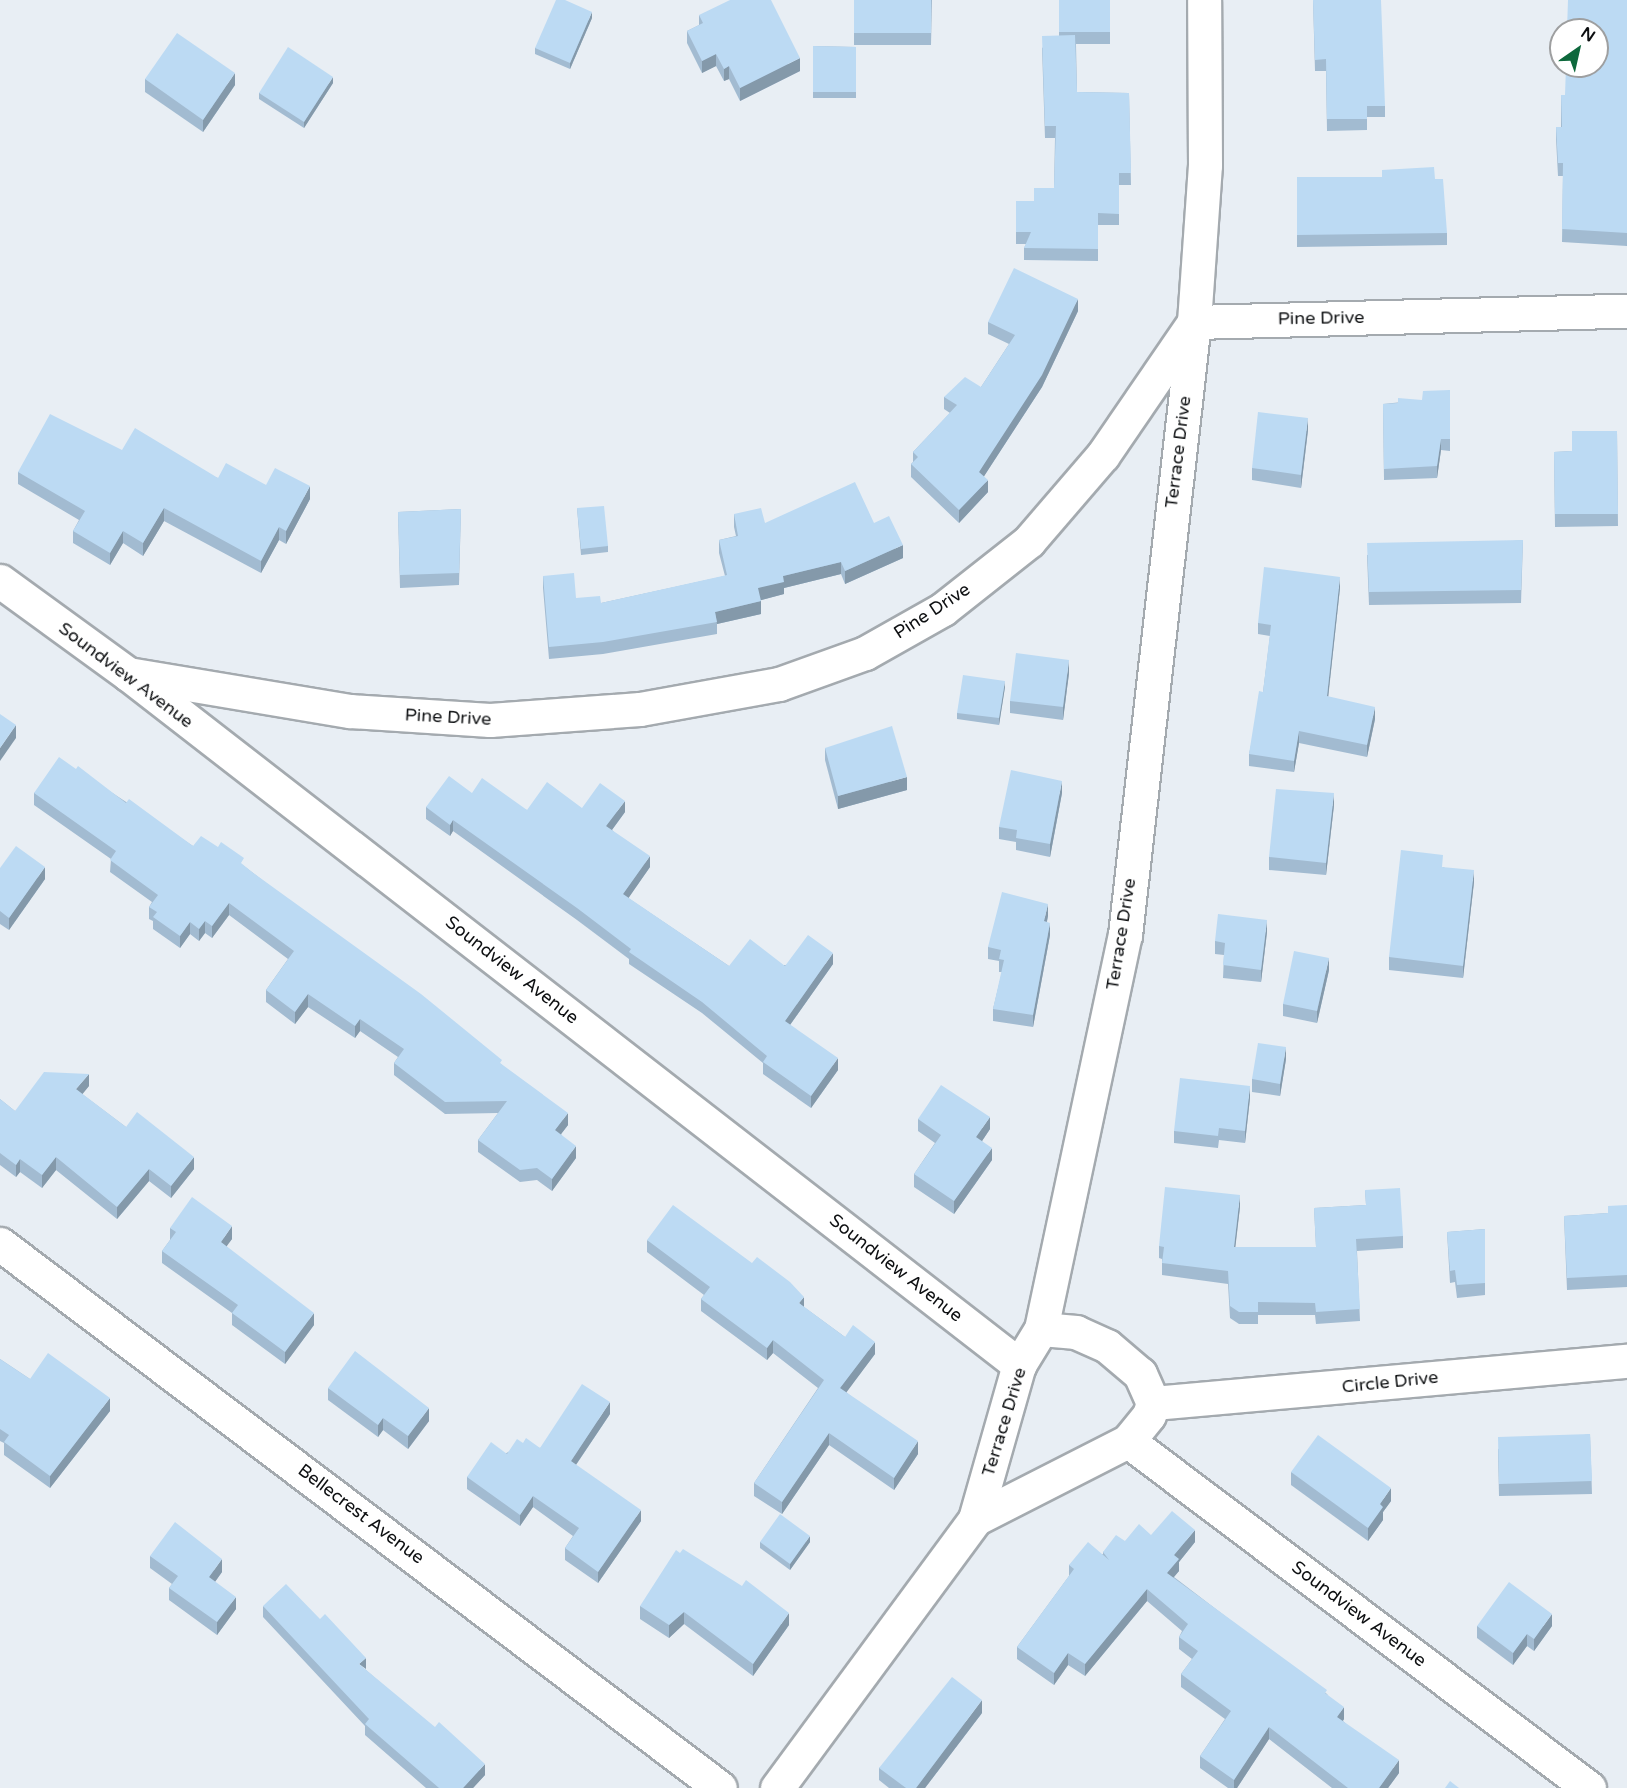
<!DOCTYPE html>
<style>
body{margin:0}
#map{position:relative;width:1627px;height:1788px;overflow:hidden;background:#e8eef4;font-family:"Varela Round",sans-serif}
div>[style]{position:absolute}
.roads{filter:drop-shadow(2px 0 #a4aaaf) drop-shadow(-2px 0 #a4aaaf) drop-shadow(0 2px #a4aaaf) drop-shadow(0 -2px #a4aaaf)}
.minor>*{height:33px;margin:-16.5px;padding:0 16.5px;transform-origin:16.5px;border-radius:16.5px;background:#fff}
.wall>*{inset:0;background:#a2bbd1}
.shaded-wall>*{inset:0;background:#8499aa}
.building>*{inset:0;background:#bcdaf3}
span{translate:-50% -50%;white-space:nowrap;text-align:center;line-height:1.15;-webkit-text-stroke:5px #fff;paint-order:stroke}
.street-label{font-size:18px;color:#0d0f11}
.north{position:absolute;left:1549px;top:18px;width:60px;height:60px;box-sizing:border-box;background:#fff;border:2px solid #9e9fa0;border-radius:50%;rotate:34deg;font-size:16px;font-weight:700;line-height:24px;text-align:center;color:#0d0f11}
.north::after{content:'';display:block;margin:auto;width:21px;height:27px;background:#0d683c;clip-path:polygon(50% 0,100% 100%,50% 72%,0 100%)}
</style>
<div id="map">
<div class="roads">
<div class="minor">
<i style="left:0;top:581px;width:158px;rotate:36deg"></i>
<i style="left:128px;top:674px;width:1128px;rotate:37.79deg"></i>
<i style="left:128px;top:674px;width:225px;rotate:9.5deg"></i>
<i style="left:350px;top:711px;width:140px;rotate:3.7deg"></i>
<i style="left:490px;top:720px;width:150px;rotate:-4.2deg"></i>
<i style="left:640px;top:709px;width:141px;rotate:-10.2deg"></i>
<i style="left:779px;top:684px;width:91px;rotate:-19.8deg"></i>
<i style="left:865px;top:653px;width:90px;rotate:-29.4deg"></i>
<i style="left:943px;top:609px;width:110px;rotate:-38.3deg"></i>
<i style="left:1029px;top:541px;width:113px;rotate:-49.3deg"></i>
<i style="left:1103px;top:455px;width:161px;rotate:-55.6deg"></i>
<i style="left:1194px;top:322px;width:433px;rotate:-1.5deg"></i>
<i style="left:0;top:1244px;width:902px;rotate:37.07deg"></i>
<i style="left:1153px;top:1403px;width:476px;rotate:-5.1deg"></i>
<i style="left:1128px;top:1441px;width:577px;rotate:36.97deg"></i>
<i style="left:975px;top:1519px;width:172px;rotate:-27deg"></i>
<i style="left:1128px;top:1441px;width:33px;rotate:-51deg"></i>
<i style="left:1149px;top:1415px;width:13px;rotate:-72deg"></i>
<i style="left:1153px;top:1403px;width:32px;rotate:-114deg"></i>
<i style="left:1140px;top:1374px;width:43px;rotate:-139.7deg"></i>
<i style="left:1107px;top:1346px;width:34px;rotate:-156deg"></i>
<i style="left:1076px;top:1332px;width:35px;rotate:-175deg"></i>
<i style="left:777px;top:1788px;width:334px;rotate:-53.6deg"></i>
<i style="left:975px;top:1519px;width:160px;rotate:-74.1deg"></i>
<i style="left:1019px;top:1365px;width:42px;rotate:-58.6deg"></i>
<i style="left:1041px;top:1329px;width:403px;rotate:-78deg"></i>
<i style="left:1125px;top:935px;width:617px;rotate:-83.58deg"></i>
<i style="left:1194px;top:322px;width:157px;rotate:-86deg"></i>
<i style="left:1205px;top:165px;width:165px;rotate:-90.3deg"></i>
</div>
</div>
<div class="wall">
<i style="clip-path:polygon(854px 0,932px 0,931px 45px,854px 45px)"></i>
<i style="clip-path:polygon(1059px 0,1110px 0,1110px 44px,1076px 44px,1077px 92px,1129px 93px,1131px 185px,1119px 185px,1119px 225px,1098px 225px,1098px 261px,1024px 260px,1024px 248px,1026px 244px,1016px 244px,1016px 201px,1034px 201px,1054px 188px,1055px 138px,1045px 138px,1042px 48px,1059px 36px)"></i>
<i style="clip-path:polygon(1313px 0,1385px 106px,1385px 117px,1367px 117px,1367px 130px,1327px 131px,1326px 71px,1315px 71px)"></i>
<i style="clip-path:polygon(1627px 0,1627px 246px,1562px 242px,1563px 176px,1558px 176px,1556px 139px,1556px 127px,1561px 127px,1561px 95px,1565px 95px)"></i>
<i style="clip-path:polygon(699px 15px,800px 71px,740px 101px,729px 79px,724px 81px,716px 66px,702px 73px,687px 43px,687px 31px,699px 25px)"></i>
<i style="clip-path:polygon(592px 18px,570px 69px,535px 54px,535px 48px)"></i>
<i style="clip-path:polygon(813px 46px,856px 47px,856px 98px,813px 98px)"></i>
<i style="clip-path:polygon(145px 79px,235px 85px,203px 132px,145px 92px)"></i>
<i style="clip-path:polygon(333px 83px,304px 128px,259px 99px,259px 93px)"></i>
<i style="clip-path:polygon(1297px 177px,1447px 233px,1447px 245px,1297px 247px)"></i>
<i style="clip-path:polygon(1078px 311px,1042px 387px,984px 476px,988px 492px,959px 523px,911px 477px,911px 464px,913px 462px,913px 452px,950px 413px,944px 409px,944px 397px,981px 387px,1009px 344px,988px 334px,988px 322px)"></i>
<i style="clip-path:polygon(1450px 390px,1450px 451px,1441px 450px,1437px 478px,1384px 480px,1383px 404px,1422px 400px)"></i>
<i style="clip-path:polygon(1308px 430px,1301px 488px,1252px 480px,1252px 468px)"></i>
<i style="clip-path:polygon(1617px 431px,1618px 526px,1555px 527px,1554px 452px,1572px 451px)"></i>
<i style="clip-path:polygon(122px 450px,218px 478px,266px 485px,310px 499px,286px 544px,279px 540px,261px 573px,164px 521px,143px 556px,123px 543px,110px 565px,73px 543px,73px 531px,79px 520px,18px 484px,18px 472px)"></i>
<i style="clip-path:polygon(577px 508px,608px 546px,608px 552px,581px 555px)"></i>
<i style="clip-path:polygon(461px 509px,459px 585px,400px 588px,398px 512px)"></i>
<i style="clip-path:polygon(734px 514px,765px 523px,874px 523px,903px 558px,845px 584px,841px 574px,784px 588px,784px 594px,761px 600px,761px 614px,717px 624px,717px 634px,603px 654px,549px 659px,543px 588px,543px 576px,576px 598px,601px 603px,725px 576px,719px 553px,719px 540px,736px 536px,734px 527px)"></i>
<i style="clip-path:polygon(1523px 540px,1521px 603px,1369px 605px,1367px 555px)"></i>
<i style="clip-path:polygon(1340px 588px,1328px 697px,1375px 719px,1367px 757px,1299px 743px,1294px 772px,1249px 766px,1249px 754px,1263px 692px,1270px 636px,1258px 634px,1258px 623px)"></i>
<i style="clip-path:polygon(1069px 673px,1063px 720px,1010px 713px,1010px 701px)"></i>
<i style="clip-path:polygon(1005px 687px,999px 725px,957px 719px,957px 713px)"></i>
<i style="clip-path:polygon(825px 748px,907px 790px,838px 809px,825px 760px)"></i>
<i style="clip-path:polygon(76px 769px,193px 846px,244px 866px,502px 1065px,568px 1125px,561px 1134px,576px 1158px,552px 1191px,537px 1180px,520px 1182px,478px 1152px,478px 1140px,498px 1113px,445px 1114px,394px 1075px,394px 1063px,398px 1057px,360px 1031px,355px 1038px,308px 1007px,295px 1024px,266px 1002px,266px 990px,288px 959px,229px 915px,212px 938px,205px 933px,199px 941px,190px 934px,180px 948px,153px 929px,153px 921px,149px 919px,149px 907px,152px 902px,110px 872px,111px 859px,34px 805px,34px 793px)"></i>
<i style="clip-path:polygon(472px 793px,527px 810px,625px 812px,612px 830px,650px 867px,628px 898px,729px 966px,833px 964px,790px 1025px,838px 1070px,811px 1108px,763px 1074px,763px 1063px,702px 1013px,629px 964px,629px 959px,577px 920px,453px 831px,450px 836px,426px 819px,426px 807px)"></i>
<i style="clip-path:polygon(1062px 793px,1050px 857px,1016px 850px,1016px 842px,999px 839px,999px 827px)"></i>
<i style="clip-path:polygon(1334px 805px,1326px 875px,1269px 870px,1269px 857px)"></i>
<i style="clip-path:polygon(1443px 867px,1474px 882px,1463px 978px,1389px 970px,1389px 957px)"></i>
<i style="clip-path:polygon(0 868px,45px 879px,9px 930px,0 924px)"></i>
<i style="clip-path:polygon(1048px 916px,1047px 922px,1050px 935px,1033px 1027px,993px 1021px,993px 1009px,1002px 972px,999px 972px,999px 961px,988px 959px,988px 947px)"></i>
<i style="clip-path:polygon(1267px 932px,1261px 982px,1223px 978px,1224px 955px,1215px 954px,1215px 941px)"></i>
<i style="clip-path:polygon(1329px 970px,1317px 1023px,1283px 1016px,1283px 1004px)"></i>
<i style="clip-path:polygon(1286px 1059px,1280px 1096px,1252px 1092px,1252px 1079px)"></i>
<i style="clip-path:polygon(89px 1086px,82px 1094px,126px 1127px,194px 1169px,171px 1198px,149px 1181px,117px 1219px,56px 1170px,42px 1188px,20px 1172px,16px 1177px,0 1165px,0 1099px,15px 1111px)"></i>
<i style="clip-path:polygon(1250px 1098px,1245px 1143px,1219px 1140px,1218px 1148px,1174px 1143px,1174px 1131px)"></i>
<i style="clip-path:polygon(918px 1119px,990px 1129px,982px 1141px,992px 1160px,954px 1214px,914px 1187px,914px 1174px,935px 1143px,918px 1131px)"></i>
<i style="clip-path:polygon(1365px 1190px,1403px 1236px,1403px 1248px,1357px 1251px,1360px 1321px,1316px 1324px,1315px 1315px,1258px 1315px,1258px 1324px,1239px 1324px,1230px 1318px,1228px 1284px,1162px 1275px,1162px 1259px,1159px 1258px,1159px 1246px,1240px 1207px,1235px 1247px,1316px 1247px,1314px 1208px,1366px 1205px)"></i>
<i style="clip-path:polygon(1627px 1205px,1627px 1287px,1567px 1290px,1564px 1216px,1608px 1213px)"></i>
<i style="clip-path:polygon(170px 1228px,232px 1239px,226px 1246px,314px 1325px,285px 1364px,232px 1325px,232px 1313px,162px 1263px,162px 1251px,170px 1240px)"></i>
<i style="clip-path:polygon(1485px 1229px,1485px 1295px,1457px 1298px,1455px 1282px,1450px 1283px,1447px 1232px)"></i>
<i style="clip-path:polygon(647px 1240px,804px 1307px,845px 1337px,875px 1354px,846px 1392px,918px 1454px,894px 1490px,829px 1445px,782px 1514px,754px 1496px,754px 1483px,818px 1388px,773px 1353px,767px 1360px,701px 1311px,701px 1299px,704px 1295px,647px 1252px)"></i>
<i style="clip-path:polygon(0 1359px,30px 1379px,110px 1411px,50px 1488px,4px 1455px,4px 1443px,0 1441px)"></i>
<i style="clip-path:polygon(328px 1388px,429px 1421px,408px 1449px,383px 1430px,378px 1437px,328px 1400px)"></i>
<i style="clip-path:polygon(610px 1414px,576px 1465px,641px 1521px,598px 1583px,565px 1560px,565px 1548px,573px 1536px,533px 1507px,520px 1526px,467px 1489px,467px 1477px,523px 1443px,540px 1448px)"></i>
<i style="clip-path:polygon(1590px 1434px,1592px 1494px,1499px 1496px,1498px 1449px)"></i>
<i style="clip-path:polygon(1291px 1472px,1391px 1501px,1383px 1512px,1383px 1520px,1368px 1541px,1291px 1485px)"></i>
<i style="clip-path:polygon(1151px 1535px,1195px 1542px,1179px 1562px,1179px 1571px,1174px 1577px,1327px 1694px,1344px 1719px,1343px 1721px,1399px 1773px,1388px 1788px,1332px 1788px,1269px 1739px,1237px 1788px,1228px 1788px,1200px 1768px,1200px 1756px,1225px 1719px,1181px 1687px,1181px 1674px,1192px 1659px,1179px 1649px,1179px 1637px,1182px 1631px,1147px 1601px,1085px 1676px,1068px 1665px,1054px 1685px,1017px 1659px,1017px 1647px,1069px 1576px,1069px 1565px,1103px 1554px,1103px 1552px,1125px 1541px)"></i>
<i style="clip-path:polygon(760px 1542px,810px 1542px,790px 1570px,760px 1548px)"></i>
<i style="clip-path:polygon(150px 1556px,222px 1572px,215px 1582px,236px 1609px,217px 1635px,169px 1600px,169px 1588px,172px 1584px,150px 1568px)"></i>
<i style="clip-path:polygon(263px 1606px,366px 1670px,485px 1775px,473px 1788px,426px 1788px,365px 1735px,365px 1726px,263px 1617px)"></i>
<i style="clip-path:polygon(640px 1606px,789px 1625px,753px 1676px,684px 1624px,669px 1638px,640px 1619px)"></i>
<i style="clip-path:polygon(1477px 1626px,1552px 1626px,1534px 1651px,1527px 1646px,1513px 1665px,1477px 1638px)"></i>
<i style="clip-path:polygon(982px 1713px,925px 1788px,889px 1788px,879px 1780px,879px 1768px)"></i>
</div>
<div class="shaded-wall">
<i style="clip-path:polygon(592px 12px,592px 18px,570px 69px,570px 63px)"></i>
<i style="clip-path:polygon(716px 54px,716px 66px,702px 73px,702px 61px)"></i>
<i style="clip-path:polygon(800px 58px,800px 71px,740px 101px,740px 88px)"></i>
<i style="clip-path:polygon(729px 66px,729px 79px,724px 81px,724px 69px)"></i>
<i style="clip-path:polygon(235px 73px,235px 85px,203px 132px,203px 120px)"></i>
<i style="clip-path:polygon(333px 77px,333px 83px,304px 128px,304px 122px)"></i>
<i style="clip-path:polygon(1078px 299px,1078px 311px,1042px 387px,979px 484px,979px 472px)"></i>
<i style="clip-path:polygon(1308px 418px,1308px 430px,1301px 488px,1301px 475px)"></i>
<i style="clip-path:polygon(1441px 439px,1441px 450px,1437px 478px,1437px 466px)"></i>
<i style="clip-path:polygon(988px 480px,988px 492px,959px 523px,959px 510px)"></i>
<i style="clip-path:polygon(310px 486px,310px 499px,286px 544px,286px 531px)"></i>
<i style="clip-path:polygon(164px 508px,164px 521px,143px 556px,143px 543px)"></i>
<i style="clip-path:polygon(279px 527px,279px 540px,261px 573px,261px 561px)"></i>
<i style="clip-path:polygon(123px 531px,123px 543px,110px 565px,110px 553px)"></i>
<i style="clip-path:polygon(903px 545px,903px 558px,845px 584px,845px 571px)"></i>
<i style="clip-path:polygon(841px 562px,841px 574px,784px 588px,784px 594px,758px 601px,758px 588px,783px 576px)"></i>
<i style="clip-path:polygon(1340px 577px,1340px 588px,1327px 708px,1327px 696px)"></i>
<i style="clip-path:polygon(761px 601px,761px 614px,717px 624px,715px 612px)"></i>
<i style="clip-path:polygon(1069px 660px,1069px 673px,1063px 720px,1063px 707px)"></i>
<i style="clip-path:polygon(1005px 681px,1005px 687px,999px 725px,999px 718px)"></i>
<i style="clip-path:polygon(1375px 707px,1375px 719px,1367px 757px,1367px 745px)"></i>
<i style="clip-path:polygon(16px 725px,16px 738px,0 761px,0 748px)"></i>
<i style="clip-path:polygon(1299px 731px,1299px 743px,1294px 772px,1294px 761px)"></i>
<i style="clip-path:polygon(907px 777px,907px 790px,838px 809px,838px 796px)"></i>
<i style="clip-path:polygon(1062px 781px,1062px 793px,1050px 857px,1050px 844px)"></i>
<i style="clip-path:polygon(1334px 793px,1334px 805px,1326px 875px,1326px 863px)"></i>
<i style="clip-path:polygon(625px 801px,625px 812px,606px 838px,606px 826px)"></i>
<i style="clip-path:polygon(453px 820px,453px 831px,450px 836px,450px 825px)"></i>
<i style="clip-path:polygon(650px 856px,650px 867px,623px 906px,623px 894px)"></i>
<i style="clip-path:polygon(45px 867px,45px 879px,9px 930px,9px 918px)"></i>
<i style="clip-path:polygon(1474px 870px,1474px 882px,1463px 978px,1463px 966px)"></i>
<i style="clip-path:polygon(229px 903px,229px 915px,212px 938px,212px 926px)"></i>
<i style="clip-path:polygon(1048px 904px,1048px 916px,1044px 933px,1044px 921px)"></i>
<i style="clip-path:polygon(1267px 920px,1267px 932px,1261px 982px,1261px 970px)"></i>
<i style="clip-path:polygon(205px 921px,205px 933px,199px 941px,199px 929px)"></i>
<i style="clip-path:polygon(190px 922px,190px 934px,180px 948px,180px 936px)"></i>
<i style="clip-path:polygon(1050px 923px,1050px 935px,1033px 1027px,1033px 1015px)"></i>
<i style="clip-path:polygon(833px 953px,833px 964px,785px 1032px,785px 1021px)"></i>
<i style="clip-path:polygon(1329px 958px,1329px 970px,1317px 1023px,1317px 1011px)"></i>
<i style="clip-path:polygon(308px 994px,308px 1007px,295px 1024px,295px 1012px)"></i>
<i style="clip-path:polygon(360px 1019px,360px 1031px,355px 1038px,355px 1026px)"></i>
<i style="clip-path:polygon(1286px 1047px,1286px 1059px,1280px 1096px,1280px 1084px)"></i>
<i style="clip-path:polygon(838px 1058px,838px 1070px,811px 1108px,811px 1096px)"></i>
<i style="clip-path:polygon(89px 1074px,89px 1086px,76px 1102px,76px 1089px)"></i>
<i style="clip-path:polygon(1250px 1086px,1250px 1098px,1245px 1143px,1245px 1131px)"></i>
<i style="clip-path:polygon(568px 1113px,568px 1125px,555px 1142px,555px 1130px)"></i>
<i style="clip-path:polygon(990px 1117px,990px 1129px,976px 1150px,976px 1137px)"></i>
<i style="clip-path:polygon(576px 1146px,576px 1158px,552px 1191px,552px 1179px)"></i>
<i style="clip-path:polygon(992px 1148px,992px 1160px,954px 1214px,954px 1201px)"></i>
<i style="clip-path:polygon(56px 1157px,56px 1170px,42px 1188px,42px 1175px)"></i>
<i style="clip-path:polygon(194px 1157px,194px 1169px,171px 1198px,171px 1186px)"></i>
<i style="clip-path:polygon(20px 1159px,20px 1172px,16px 1177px,16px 1165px)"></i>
<i style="clip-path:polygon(149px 1169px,149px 1181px,117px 1219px,117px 1207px)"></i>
<i style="clip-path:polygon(1240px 1195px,1240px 1207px,1234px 1259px,1234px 1247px)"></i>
<i style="clip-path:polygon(232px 1226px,232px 1239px,221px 1254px,221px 1242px)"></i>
<i style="clip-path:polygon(804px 1297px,804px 1309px,799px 1303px)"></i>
<i style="clip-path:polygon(314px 1313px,314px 1325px,285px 1364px,285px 1352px)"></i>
<i style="clip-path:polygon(773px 1340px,773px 1353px,767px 1360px,767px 1348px)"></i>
<i style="clip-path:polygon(875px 1342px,875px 1354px,840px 1401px,840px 1388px)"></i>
<i style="clip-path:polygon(110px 1398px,110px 1411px,50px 1488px,50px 1476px)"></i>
<i style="clip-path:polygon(610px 1402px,610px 1414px,571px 1472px,571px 1461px)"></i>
<i style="clip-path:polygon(429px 1408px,429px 1421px,408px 1449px,408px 1436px)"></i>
<i style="clip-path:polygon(383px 1418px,383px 1430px,378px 1437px,378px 1425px)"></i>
<i style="clip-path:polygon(829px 1433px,829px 1445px,782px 1514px,782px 1502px)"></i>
<i style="clip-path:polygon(918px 1441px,918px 1454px,894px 1490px,894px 1478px)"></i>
<i style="clip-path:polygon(1391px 1488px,1391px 1501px,1383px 1512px,1383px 1520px,1368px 1541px,1368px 1528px,1380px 1504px)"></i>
<i style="clip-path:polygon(533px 1496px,533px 1507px,520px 1526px,520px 1515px)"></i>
<i style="clip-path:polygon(641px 1510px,641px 1521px,598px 1583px,598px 1572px)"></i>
<i style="clip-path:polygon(1195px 1530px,1195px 1542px,1179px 1562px,1179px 1571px,1167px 1585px,1167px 1573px,1174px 1555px)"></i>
<i style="clip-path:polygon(810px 1536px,810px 1542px,790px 1570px,790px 1564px)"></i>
<i style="clip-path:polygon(222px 1559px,222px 1572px,209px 1590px,209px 1577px)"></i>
<i style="clip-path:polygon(1147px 1589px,1147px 1601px,1085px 1676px,1085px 1664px)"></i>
<i style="clip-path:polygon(236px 1597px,236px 1609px,217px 1635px,217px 1622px)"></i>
<i style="clip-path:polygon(684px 1612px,684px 1624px,669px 1638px,669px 1625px)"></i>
<i style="clip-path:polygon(789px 1613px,789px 1625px,753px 1676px,753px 1664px)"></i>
<i style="clip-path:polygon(1552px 1614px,1552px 1626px,1534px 1651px,1534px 1639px)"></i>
<i style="clip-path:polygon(1527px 1634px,1527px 1646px,1513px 1665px,1513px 1653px)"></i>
<i style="clip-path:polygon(1068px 1653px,1068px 1665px,1054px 1685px,1054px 1673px)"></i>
<i style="clip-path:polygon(366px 1658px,366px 1669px,359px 1664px)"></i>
<i style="clip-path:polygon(982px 1700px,982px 1713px,925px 1788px,916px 1788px)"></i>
<i style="clip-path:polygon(1344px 1707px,1344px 1719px,1337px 1729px,1337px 1717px)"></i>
<i style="clip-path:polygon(1269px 1727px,1269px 1739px,1237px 1788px,1234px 1788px,1234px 1780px)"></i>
<i style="clip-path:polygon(1399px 1760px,1399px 1773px,1388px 1788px,1379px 1788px)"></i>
<i style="clip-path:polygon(485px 1764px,485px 1775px,473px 1788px,463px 1788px)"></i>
</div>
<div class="building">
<i style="clip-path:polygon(556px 0,565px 0,592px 12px,570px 63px,535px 48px)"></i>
<i style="clip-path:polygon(730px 0,771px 0,800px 58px,740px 88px,729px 66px,724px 69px,716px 54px,702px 61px,687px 31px,703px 23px,699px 15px)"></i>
<i style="clip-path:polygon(854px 0,931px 0,931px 33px,854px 33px)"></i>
<i style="clip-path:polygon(1059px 0,1110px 0,1110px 32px,1059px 32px)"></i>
<i style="clip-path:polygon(1313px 0,1381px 0,1385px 106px,1367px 106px,1367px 119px,1327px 119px,1326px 59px,1315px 60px)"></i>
<i style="clip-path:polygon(1568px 0,1627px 0,1627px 233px,1562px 229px,1563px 163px,1558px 163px,1556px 127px,1562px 127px,1561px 95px,1565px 95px,1566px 66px,1597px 66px,1597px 30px,1567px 30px)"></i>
<i style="clip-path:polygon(177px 33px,235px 73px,203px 120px,145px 79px)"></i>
<i style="clip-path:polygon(1075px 35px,1077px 92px,1129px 93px,1131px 173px,1119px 173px,1119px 214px,1098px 213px,1098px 249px,1024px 248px,1031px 232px,1016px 232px,1016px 201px,1034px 201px,1034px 188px,1054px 188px,1056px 126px,1045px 126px,1042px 36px)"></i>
<i style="clip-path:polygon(813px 46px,856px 47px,856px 92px,813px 92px)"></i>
<i style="clip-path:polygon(288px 47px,333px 77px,304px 122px,259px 93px)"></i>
<i style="clip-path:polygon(1434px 167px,1435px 179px,1443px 179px,1447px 233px,1297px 235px,1297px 177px,1382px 177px,1382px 170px)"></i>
<i style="clip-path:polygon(1014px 268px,1078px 299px,1042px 375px,979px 472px,988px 480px,959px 510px,911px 464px,918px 457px,913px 452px,957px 405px,944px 397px,965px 377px,981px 387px,1015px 335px,988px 322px)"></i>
<i style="clip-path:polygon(1450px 390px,1450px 439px,1441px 439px,1437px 466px,1384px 469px,1383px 404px,1398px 403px,1398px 398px,1422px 400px,1423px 391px)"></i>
<i style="clip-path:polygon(1258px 412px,1308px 418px,1301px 475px,1252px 468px)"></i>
<i style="clip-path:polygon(50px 414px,122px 450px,135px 428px,218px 478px,226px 463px,266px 485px,275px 468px,310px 486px,286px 531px,279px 527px,261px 561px,164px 508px,143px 543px,123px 531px,110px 553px,73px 531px,85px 511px,18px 472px)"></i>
<i style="clip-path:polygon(1572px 431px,1617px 431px,1618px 514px,1555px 514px,1554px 452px,1572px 451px)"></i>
<i style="clip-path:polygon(855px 482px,874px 523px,889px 516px,903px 545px,845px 571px,841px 562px,783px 576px,784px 582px,758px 588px,761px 601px,715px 612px,717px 622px,603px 642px,549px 647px,543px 576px,574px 573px,576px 598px,600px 596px,601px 603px,727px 575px,719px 540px,738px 536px,734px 514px,761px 508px,765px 523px)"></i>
<i style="clip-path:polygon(604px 506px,608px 546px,581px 549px,577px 508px)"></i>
<i style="clip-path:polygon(461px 509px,459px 573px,400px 575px,398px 512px)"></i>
<i style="clip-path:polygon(1523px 540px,1521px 590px,1369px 592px,1367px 543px)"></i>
<i style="clip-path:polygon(1264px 567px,1340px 577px,1327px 696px,1375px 707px,1367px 745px,1299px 731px,1294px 761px,1249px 754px,1259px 691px,1263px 692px,1271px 625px,1258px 623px)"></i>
<i style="clip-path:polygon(1016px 653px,1069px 660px,1063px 707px,1010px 701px)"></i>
<i style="clip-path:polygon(963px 675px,1005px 681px,999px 718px,957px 713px)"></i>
<i style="clip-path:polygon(0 714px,16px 725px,0 748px)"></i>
<i style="clip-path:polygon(892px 726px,907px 777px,838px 796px,825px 748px)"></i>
<i style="clip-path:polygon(59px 757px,76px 769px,78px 766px,126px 803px,129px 799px,193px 846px,201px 836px,218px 847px,221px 842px,244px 858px,241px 863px,252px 872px,421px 994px,502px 1060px,500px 1063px,568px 1113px,555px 1130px,576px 1146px,552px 1179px,537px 1168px,520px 1170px,478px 1140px,507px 1101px,445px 1102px,394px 1063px,404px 1049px,360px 1019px,355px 1026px,308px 994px,295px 1012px,266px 990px,294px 951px,229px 903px,212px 926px,205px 921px,199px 929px,190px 922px,180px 936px,153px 917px,157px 912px,149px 907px,158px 895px,110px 860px,116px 851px,34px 793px)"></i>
<i style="clip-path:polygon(1011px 770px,1062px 781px,1050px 844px,1016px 838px,1017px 830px,999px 827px)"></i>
<i style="clip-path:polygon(449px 776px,472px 793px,482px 778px,527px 810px,547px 782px,582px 808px,600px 783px,625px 801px,606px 826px,650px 856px,623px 894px,729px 966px,750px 939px,785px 966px,808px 935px,833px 953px,785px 1021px,838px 1058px,811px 1096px,763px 1062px,767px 1056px,702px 1002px,629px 952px,631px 949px,577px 908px,453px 820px,450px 825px,426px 807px)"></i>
<i style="clip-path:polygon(1276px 789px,1334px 793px,1326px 863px,1269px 857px)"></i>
<i style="clip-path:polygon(16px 846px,45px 867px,9px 918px,0 911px,0 868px)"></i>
<i style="clip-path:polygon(1401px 850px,1443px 855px,1442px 867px,1474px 870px,1463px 966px,1389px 957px)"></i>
<i style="clip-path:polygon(1002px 892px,1048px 904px,1044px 921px,1050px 923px,1033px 1015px,993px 1009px,1004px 960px,999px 959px,1001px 950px,988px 947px)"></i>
<i style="clip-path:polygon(1218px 914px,1267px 920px,1261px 970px,1223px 965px,1225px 943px,1215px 941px)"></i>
<i style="clip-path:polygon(1294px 951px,1329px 958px,1317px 1011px,1283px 1004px)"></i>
<i style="clip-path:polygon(1258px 1043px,1286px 1047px,1280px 1084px,1252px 1079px)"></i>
<i style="clip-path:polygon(44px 1072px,89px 1074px,76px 1089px,126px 1127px,137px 1112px,194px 1157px,171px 1186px,149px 1169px,117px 1207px,56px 1157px,42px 1175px,20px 1159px,16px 1165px,0 1153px,0 1099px,15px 1111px)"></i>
<i style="clip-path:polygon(1180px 1078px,1250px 1086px,1245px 1131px,1219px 1128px,1218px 1136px,1174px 1131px)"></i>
<i style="clip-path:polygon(941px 1085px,990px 1117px,976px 1137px,992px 1148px,954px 1201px,914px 1174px,941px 1135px,918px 1119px)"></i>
<i style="clip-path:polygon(1165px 1187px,1240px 1195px,1234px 1247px,1316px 1247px,1314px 1208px,1366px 1205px,1365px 1190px,1400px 1188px,1403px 1236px,1356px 1239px,1360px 1309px,1316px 1312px,1315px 1303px,1258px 1302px,1258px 1312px,1239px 1312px,1230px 1306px,1228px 1271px,1162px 1263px,1164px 1247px,1159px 1246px)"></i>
<i style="clip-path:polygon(192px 1197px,232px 1226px,221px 1242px,314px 1313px,285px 1352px,232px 1313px,238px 1305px,162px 1251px,176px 1232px,170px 1228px)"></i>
<i style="clip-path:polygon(673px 1205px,752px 1263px,757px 1257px,790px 1282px,804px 1297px,799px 1303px,845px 1337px,853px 1325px,875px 1342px,840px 1388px,918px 1441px,894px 1478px,829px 1433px,782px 1502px,754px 1483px,824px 1380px,773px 1340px,767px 1348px,701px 1299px,710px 1287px,647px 1240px)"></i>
<i style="clip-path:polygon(1627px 1205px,1627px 1275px,1567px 1278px,1564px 1216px,1608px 1213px,1608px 1206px)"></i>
<i style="clip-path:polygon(1485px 1229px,1485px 1283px,1457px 1285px,1455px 1270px,1450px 1271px,1447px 1232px)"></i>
<i style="clip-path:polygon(355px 1351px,429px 1408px,408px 1436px,383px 1418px,378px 1425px,328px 1388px)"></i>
<i style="clip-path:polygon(48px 1353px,110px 1398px,50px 1476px,4px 1442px,9px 1435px,0 1429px,0 1359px,30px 1379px)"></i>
<i style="clip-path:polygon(582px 1384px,610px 1402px,571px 1461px,641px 1510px,598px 1572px,565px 1548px,579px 1528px,533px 1496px,520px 1515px,467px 1477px,491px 1442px,507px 1454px,517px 1439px,523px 1443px,526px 1438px,540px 1448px)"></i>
<i style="clip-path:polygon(1590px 1434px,1592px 1481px,1499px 1484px,1498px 1437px)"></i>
<i style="clip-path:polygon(1318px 1435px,1391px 1488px,1380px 1504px,1383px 1507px,1368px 1528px,1291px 1472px)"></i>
<i style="clip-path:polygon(1172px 1511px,1195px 1530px,1174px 1555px,1179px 1559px,1167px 1573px,1327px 1690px,1325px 1693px,1344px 1707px,1337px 1717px,1399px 1760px,1379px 1788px,1348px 1788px,1269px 1727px,1234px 1780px,1200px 1756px,1231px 1711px,1181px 1674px,1198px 1651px,1179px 1637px,1188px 1624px,1147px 1589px,1085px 1664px,1068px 1653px,1054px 1673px,1017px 1647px,1074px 1569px,1069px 1565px,1088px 1542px,1109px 1560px,1103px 1552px,1116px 1535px,1125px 1541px,1139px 1524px,1151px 1535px)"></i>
<i style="clip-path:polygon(780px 1514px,810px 1536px,790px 1564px,760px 1542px)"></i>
<i style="clip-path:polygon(175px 1522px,222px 1559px,209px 1577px,236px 1597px,217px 1622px,169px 1588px,178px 1576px,150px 1556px)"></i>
<i style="clip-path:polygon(683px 1549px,742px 1586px,746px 1580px,789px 1613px,753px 1664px,684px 1612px,669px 1625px,640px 1606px,676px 1550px,680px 1553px)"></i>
<i style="clip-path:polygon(1509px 1582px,1552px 1614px,1534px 1639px,1527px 1634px,1513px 1653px,1477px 1626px)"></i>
<i style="clip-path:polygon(286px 1584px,320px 1619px,325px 1614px,366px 1658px,359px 1664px,435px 1727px,439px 1722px,485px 1764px,463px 1788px,439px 1788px,365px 1724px,369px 1719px,263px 1606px)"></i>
<i style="clip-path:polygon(952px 1677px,982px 1700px,916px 1788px,906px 1788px,879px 1768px)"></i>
<i style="clip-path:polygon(1450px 1781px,1459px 1788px,1445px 1788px)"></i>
</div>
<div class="street-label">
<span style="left:1321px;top:318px;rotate:-1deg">Pine Drive</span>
<span style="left:1178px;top:452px;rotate:-83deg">Terrace Drive</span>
<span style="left:932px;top:611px;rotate:-33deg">Pine Drive</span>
<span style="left:126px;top:675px;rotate:37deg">Soundview Avenue</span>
<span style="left:448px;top:717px;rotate:3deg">Pine Drive</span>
<span style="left:1121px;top:934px;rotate:-81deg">Terrace Drive</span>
<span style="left:512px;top:970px;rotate:38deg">Soundview Avenue</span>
<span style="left:896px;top:1268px;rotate:38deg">Soundview Avenue</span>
<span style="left:1390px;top:1382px;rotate:-6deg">Circle Drive</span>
<span style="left:1004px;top:1422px;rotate:-73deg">Terrace Drive</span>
<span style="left:361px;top:1514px;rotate:37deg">Bellecrest Avenue</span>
<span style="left:1359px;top:1614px;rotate:37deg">Soundview Avenue</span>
</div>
<div class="north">N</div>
</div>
